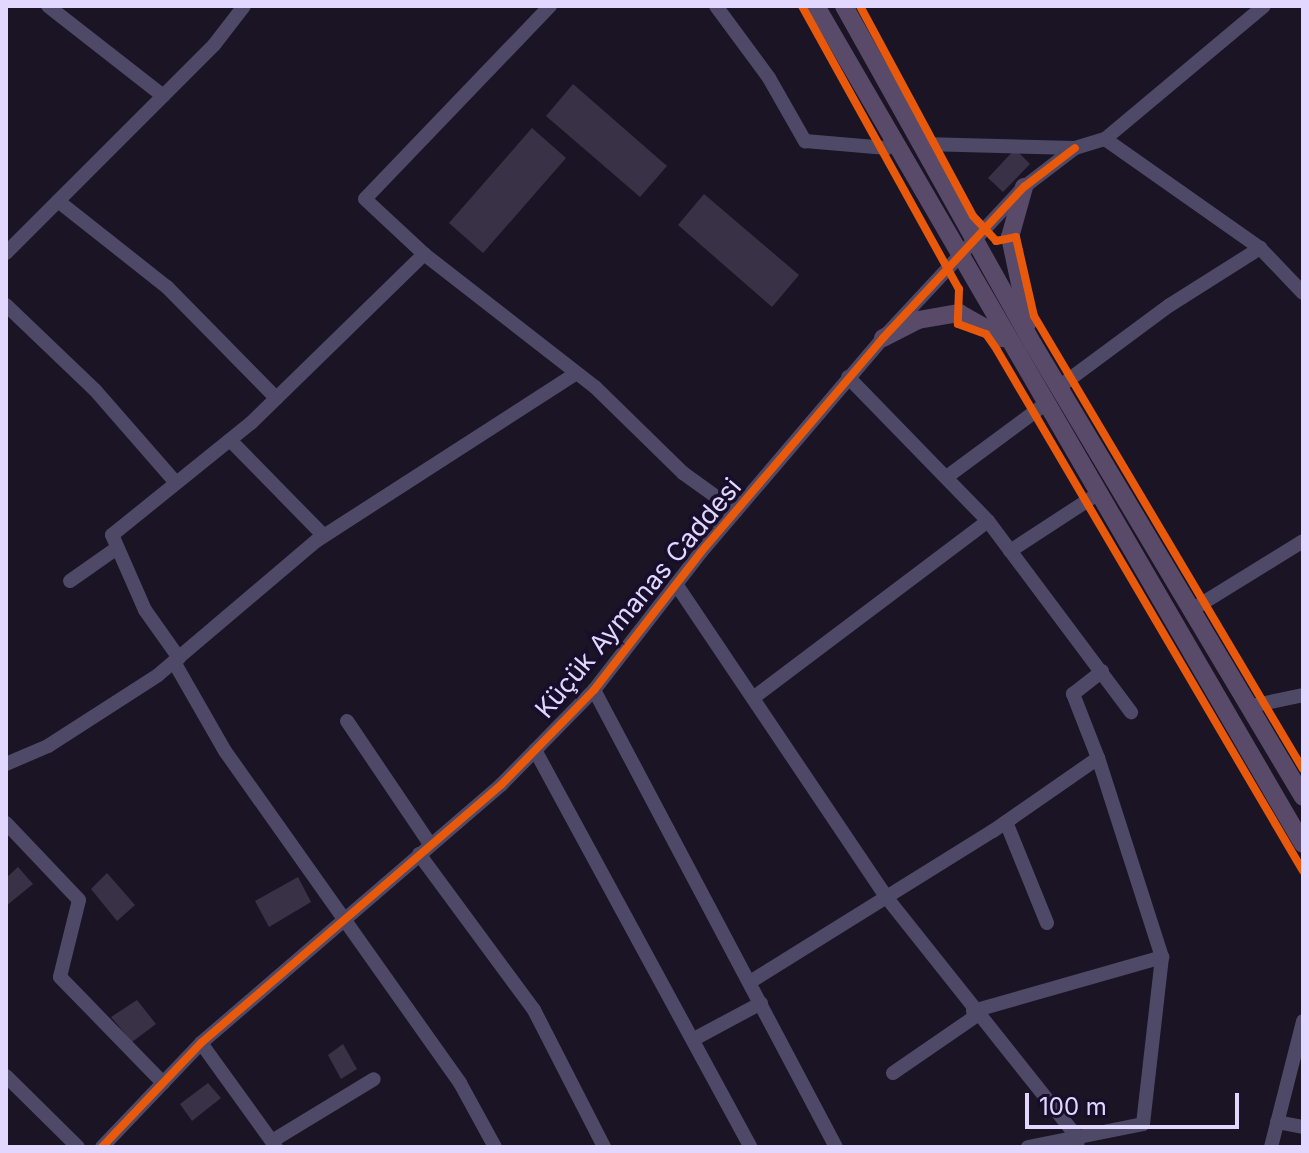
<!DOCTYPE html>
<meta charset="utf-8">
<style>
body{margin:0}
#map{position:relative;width:1309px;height:1153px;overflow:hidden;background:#1a1425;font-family:Inter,sans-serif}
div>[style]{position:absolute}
.building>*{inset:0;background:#393246}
.minor>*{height:14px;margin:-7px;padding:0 7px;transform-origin:7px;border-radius:7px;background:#4e4966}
.major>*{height:18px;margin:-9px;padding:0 9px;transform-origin:9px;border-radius:9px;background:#594a6a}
.cycleway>*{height:8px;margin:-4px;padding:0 4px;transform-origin:4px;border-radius:4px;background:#e8590c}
span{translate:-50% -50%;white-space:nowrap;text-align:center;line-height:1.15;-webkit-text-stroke:7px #170e2b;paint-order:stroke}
.street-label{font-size:26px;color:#e2d8ff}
.frame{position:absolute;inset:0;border:8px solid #e2d8ff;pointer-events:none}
.scale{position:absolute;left:1025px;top:1093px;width:214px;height:36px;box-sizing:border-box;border:4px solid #e2d8ff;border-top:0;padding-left:10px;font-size:24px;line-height:28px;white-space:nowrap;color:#e2d8ff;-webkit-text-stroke:6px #170e2b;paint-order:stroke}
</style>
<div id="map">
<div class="building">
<i style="clip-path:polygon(573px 84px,667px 166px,640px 197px,546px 116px)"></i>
<i style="clip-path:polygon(532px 128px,566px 158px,483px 253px,449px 223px)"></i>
<i style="clip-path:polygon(1015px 149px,1030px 164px,1003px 192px,988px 178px)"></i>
<i style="clip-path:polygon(704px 194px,799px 275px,772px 307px,678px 225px)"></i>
<i style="clip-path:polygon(18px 867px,33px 884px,6px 906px,6px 878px)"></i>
<i style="clip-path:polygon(107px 873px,135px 905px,117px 921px,91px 889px)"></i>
<i style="clip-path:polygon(298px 877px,311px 902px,269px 927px,255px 901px)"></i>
<i style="clip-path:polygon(137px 1000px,156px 1024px,132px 1042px,111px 1017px)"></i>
<i style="clip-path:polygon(343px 1044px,357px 1069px,341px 1079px,328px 1055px)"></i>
<i style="clip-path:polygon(208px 1083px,221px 1098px,192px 1121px,180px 1104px)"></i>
</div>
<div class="minor">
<i style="left:48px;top:6px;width:146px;rotate:38deg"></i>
<i style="left:550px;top:6px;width:267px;rotate:133.8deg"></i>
<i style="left:365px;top:199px;width:81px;rotate:43deg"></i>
<i style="left:424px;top:254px;width:217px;rotate:37.9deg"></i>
<i style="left:595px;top:387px;width:123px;rotate:44.3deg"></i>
<i style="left:683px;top:473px;width:65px;rotate:35.6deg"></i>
<i style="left:716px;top:6px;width:89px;rotate:53.6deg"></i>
<i style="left:769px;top:78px;width:73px;rotate:60.3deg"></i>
<i style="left:805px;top:141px;width:82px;rotate:4.9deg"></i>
<i style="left:887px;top:148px;width:11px;rotate:-27deg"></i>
<i style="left:1105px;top:139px;width:189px;rotate:35.1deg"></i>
<i style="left:1260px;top:248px;width:62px;rotate:46.3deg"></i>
<i style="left:923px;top:144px;width:152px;rotate:1.5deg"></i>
<i style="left:1075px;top:148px;width:31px;rotate:-17deg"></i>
<i style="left:1105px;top:139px;width:207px;rotate:-39.9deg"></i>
<i style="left:58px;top:201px;width:139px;rotate:38.3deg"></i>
<i style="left:167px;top:287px;width:156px;rotate:45.5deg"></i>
<i style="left:6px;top:253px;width:294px;rotate:-45deg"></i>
<i style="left:214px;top:45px;width:49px;rotate:-52.4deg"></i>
<i style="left:6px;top:305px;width:123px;rotate:43.7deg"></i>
<i style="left:95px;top:390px;width:123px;rotate:48.9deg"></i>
<i style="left:848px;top:377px;width:201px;rotate:45.8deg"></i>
<i style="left:988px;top:521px;width:239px;rotate:53.2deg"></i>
<i style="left:1059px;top:387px;width:138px;rotate:-36.5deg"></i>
<i style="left:1170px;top:305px;width:107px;rotate:-32.3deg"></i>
<i style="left:230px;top:440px;width:134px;rotate:45.6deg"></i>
<i style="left:948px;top:476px;width:119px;rotate:-36.5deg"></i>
<i style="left:1010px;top:551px;width:103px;rotate:-33.1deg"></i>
<i style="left:70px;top:581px;width:57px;rotate:-35.1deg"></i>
<i style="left:676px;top:584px;width:378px;rotate:56.1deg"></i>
<i style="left:887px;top:898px;width:307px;rotate:51.5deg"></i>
<i style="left:1078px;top:1138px;width:9px;rotate:96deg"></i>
<i style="left:1193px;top:609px;width:129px;rotate:-31.7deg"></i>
<i style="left:179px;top:658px;width:59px;rotate:-125.3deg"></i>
<i style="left:145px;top:610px;width:82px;rotate:-113.7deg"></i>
<i style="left:112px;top:535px;width:179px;rotate:-38.9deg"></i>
<i style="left:251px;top:423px;width:242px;rotate:-44.3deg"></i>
<i style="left:174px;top:662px;width:103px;rotate:60.2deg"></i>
<i style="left:225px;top:751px;width:407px;rotate:54.7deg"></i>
<i style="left:460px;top:1083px;width:73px;rotate:61.3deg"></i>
<i style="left:594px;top:690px;width:517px;rotate:62.1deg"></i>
<i style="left:753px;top:698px;width:294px;rotate:-37deg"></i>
<i style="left:1251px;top:706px;width:53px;rotate:-11.9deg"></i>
<i style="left:347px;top:721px;width:148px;rotate:56deg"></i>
<i style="left:535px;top:750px;width:452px;rotate:61.5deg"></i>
<i style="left:6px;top:764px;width:46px;rotate:-23.2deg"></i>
<i style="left:48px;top:746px;width:131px;rotate:-32.8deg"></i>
<i style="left:158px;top:675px;width:207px;rotate:-40.3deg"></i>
<i style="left:316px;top:541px;width:308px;rotate:-32.8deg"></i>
<i style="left:1006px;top:822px;width:109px;rotate:67.9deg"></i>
<i style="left:6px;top:823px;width:106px;rotate:46.5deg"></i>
<i style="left:79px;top:900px;width:79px;rotate:103.9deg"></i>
<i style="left:60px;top:977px;width:148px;rotate:45.8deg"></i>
<i style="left:419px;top:854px;width:194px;rotate:53.6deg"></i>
<i style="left:534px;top:1010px;width:154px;rotate:62.9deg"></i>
<i style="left:750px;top:982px;width:286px;rotate:-31.9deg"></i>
<i style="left:993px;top:831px;width:128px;rotate:-34.8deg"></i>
<i style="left:1098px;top:758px;width:69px;rotate:-111.3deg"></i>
<i style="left:1073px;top:694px;width:37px;rotate:-38deg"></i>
<i style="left:973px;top:1011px;width:197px;rotate:-15.9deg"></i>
<i style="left:694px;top:1039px;width:76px;rotate:-28.2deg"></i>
<i style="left:201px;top:1043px;width:128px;rotate:54.2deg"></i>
<i style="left:893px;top:1073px;width:101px;rotate:-34.5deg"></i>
<i style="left:6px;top:1076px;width:101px;rotate:44.6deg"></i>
<i style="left:1277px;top:1122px;width:26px;rotate:11deg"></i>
<i style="left:272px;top:1141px;width:119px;rotate:-31.3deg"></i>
<i style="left:102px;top:1147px;width:144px;rotate:-46.4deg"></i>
<i style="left:201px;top:1043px;width:396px;rotate:-40.7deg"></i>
<i style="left:501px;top:785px;width:133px;rotate:-45.6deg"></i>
<i style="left:594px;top:690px;width:175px;rotate:-52.2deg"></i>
<i style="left:701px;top:552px;width:281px;rotate:-49.6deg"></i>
<i style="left:883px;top:338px;width:207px;rotate:-47deg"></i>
<i style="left:1024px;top:187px;width:64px;rotate:-37.4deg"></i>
<i style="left:1028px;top:1147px;width:117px;rotate:-11.3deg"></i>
<i style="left:1143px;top:1124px;width:168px;rotate:-83.5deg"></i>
<i style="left:1162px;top:957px;width:209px;rotate:-107.8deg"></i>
<i style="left:1271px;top:1147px;width:130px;rotate:-75.7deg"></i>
</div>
<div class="major">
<i style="left:816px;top:6px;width:969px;rotate:59.84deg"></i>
<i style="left:844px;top:6px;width:387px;rotate:60.8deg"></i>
<i style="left:1033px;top:344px;width:527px;rotate:59.2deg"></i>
<i style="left:1024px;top:187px;width:52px;rotate:105.6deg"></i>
<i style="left:1010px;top:237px;width:87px;rotate:78deg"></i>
<i style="left:883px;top:338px;width:39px;rotate:-27deg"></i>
<i style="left:918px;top:320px;width:42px;rotate:-9.7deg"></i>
<i style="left:959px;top:313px;width:51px;rotate:29.6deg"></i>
</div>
<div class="cycleway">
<i style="left:802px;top:6px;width:324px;rotate:61deg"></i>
<i style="left:959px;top:289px;width:35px;rotate:92deg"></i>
<i style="left:958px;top:324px;width:30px;rotate:20deg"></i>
<i style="left:986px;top:334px;width:19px;rotate:55deg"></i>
<i style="left:997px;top:350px;width:604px;rotate:59.57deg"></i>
<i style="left:860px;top:6px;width:238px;rotate:61.7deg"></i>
<i style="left:973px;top:216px;width:34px;rotate:47deg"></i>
<i style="left:996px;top:241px;width:20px;rotate:-11deg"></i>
<i style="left:1016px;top:237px;width:81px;rotate:77.2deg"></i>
<i style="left:1034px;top:316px;width:527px;rotate:59.3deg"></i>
<i style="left:102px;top:1147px;width:144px;rotate:-46.4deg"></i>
<i style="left:201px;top:1043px;width:396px;rotate:-40.7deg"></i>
<i style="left:501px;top:785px;width:133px;rotate:-45.6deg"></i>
<i style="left:594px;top:690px;width:175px;rotate:-52.2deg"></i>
<i style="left:701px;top:552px;width:281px;rotate:-49.6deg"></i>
<i style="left:883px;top:338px;width:207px;rotate:-47deg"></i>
<i style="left:1024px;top:187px;width:64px;rotate:-37.4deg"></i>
</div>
<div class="street-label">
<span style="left:638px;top:598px;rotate:-50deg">Küçük Aymanas Caddesi</span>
</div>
<div class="frame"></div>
<div class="scale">100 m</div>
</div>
